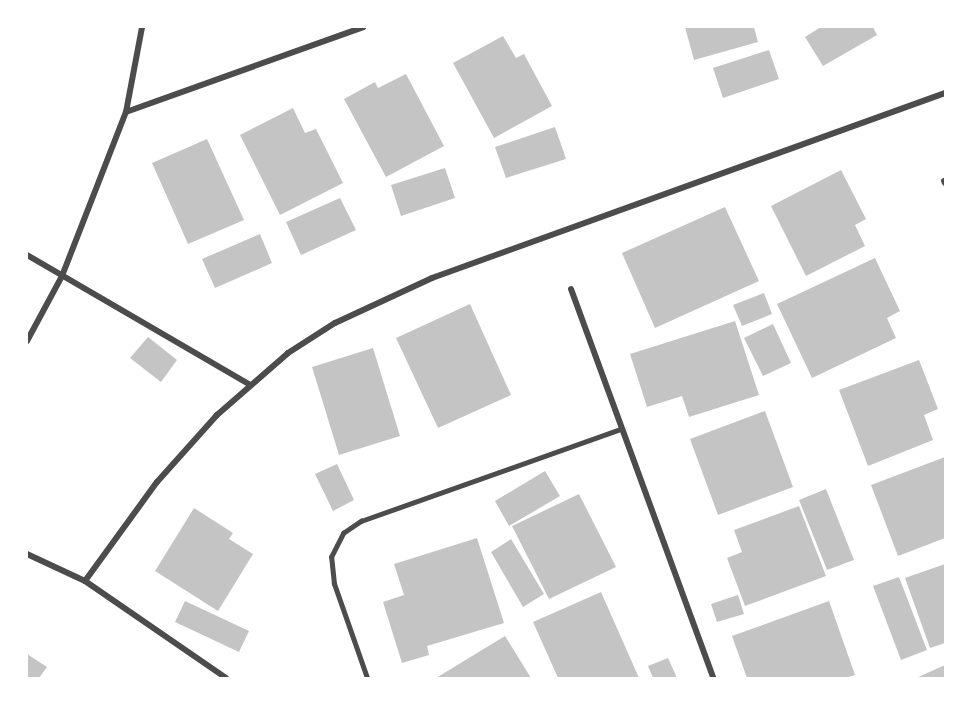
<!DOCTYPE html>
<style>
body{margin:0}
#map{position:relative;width:972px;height:705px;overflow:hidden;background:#fff;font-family:Rubik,sans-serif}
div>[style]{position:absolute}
.building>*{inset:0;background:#c4c4c4}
.service>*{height:4.5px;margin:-2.25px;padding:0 2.25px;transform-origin:2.25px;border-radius:2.25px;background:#4c4c4c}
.minor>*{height:6px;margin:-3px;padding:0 3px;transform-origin:3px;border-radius:3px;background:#4c4c4c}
span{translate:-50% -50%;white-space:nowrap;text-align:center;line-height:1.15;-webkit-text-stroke:5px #fff;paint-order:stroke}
.frame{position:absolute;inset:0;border:28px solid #fff;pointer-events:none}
</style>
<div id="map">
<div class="building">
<i style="clip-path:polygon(685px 27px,754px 27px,758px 42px,694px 60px)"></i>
<i style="clip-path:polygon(821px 27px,873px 27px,877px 35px,823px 66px,805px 37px)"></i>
<i style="clip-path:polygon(503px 36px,516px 58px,524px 54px,552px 106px,494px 138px,453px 63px)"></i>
<i style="clip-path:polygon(769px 50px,779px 79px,723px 98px,713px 68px)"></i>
<i style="clip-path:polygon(406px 74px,444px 146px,386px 177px,344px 99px,375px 82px,378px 88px)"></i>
<i style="clip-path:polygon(293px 108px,305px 133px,316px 129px,343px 183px,280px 215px,240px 135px)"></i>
<i style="clip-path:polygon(555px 127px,566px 159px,506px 178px,495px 147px)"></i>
<i style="clip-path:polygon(207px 139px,244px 220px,188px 244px,152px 163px)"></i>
<i style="clip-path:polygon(445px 168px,455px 198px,401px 216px,391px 185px)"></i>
<i style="clip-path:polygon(841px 170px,866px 219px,855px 225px,865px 246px,806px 276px,771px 206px)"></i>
<i style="clip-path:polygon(340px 198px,356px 230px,301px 255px,286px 222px)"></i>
<i style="clip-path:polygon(725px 207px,759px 281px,655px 328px,622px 253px)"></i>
<i style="clip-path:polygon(260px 234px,272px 263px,215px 288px,202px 259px)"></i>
<i style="clip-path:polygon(875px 258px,900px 311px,887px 318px,896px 338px,812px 378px,777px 304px)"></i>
<i style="clip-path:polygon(764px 293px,772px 314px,742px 326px,733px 305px)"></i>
<i style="clip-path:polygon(470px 304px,511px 395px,438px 428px,396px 338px)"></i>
<i style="clip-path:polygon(735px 321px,759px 395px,689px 417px,682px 396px,647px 407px,630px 354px)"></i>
<i style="clip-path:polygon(773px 324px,791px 363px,763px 376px,744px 338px)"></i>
<i style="clip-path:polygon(148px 337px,177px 360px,161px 382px,130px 358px)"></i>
<i style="clip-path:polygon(373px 348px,400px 436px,339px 455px,312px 367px)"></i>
<i style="clip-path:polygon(919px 360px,938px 409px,924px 415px,933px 440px,868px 466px,839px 390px)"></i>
<i style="clip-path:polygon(765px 411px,793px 487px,718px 515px,690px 439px)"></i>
<i style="clip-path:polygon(945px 457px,945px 538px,898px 556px,871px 485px)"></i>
<i style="clip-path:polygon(337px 464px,354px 500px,333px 511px,315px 474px)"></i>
<i style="clip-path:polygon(545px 471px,560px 496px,509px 526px,495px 501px)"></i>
<i style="clip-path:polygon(826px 489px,854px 560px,827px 570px,799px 500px)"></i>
<i style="clip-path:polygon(579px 494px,616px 567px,549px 599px,512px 526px)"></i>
<i style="clip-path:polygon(799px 506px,826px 576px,745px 606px,727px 558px,742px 552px,734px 530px)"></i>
<i style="clip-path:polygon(194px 508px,233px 533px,229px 539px,253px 554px,218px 611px,155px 571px)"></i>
<i style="clip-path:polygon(477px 538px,504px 623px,427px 646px,429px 655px,402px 663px,383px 602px,404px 595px,394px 564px)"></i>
<i style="clip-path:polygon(511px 539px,544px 594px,523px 607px,491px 552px)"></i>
<i style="clip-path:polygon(945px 564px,945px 643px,930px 648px,905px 578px)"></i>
<i style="clip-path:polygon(899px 577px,927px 650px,901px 660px,873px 586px)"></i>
<i style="clip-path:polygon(601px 592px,639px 678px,558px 678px,533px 622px)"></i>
<i style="clip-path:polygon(738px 595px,744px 614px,717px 622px,711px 604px)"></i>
<i style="clip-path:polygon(185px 601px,249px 631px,239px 652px,175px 622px)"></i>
<i style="clip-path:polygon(829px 601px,855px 675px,845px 678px,747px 678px,732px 636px)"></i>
<i style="clip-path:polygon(505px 636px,531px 678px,436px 678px)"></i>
<i style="clip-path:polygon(27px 654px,47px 667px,39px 678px,27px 678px)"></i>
<i style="clip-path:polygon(668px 658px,677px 678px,653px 678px,648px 666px)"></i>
<i style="clip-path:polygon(945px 665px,945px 678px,916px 678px)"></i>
</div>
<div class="service">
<i style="left:367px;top:678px;width:100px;rotate:-109.3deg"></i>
<i style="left:334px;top:584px;width:27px;rotate:-96deg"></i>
<i style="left:331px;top:557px;width:27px;rotate:-63deg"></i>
<i style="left:343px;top:533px;width:22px;rotate:-34deg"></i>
<i style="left:361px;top:521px;width:276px;rotate:-19.5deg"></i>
</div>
<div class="minor">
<i style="left:126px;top:112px;width:252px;rotate:-19.7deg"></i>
<i style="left:944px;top:181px;width:2px;rotate:63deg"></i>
<i style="left:27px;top:255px;width:258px;rotate:30.2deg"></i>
<i style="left:571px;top:289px;width:414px;rotate:69.9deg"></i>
<i style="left:27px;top:341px;width:74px;rotate:-61.7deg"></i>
<i style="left:62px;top:276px;width:176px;rotate:-68.7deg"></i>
<i style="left:126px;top:112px;width:86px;rotate:-79.3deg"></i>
<i style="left:27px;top:554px;width:64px;rotate:25deg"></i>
<i style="left:85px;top:581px;width:122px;rotate:-54deg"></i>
<i style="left:157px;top:482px;width:90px;rotate:-48.2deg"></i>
<i style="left:217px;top:415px;width:94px;rotate:-41.1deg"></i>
<i style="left:288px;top:353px;width:56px;rotate:-32.6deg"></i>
<i style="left:335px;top:323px;width:107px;rotate:-24.9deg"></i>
<i style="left:432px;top:278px;width:545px;rotate:-19.83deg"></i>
<i style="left:85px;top:581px;width:171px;rotate:34.5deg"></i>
</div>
<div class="frame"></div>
</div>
